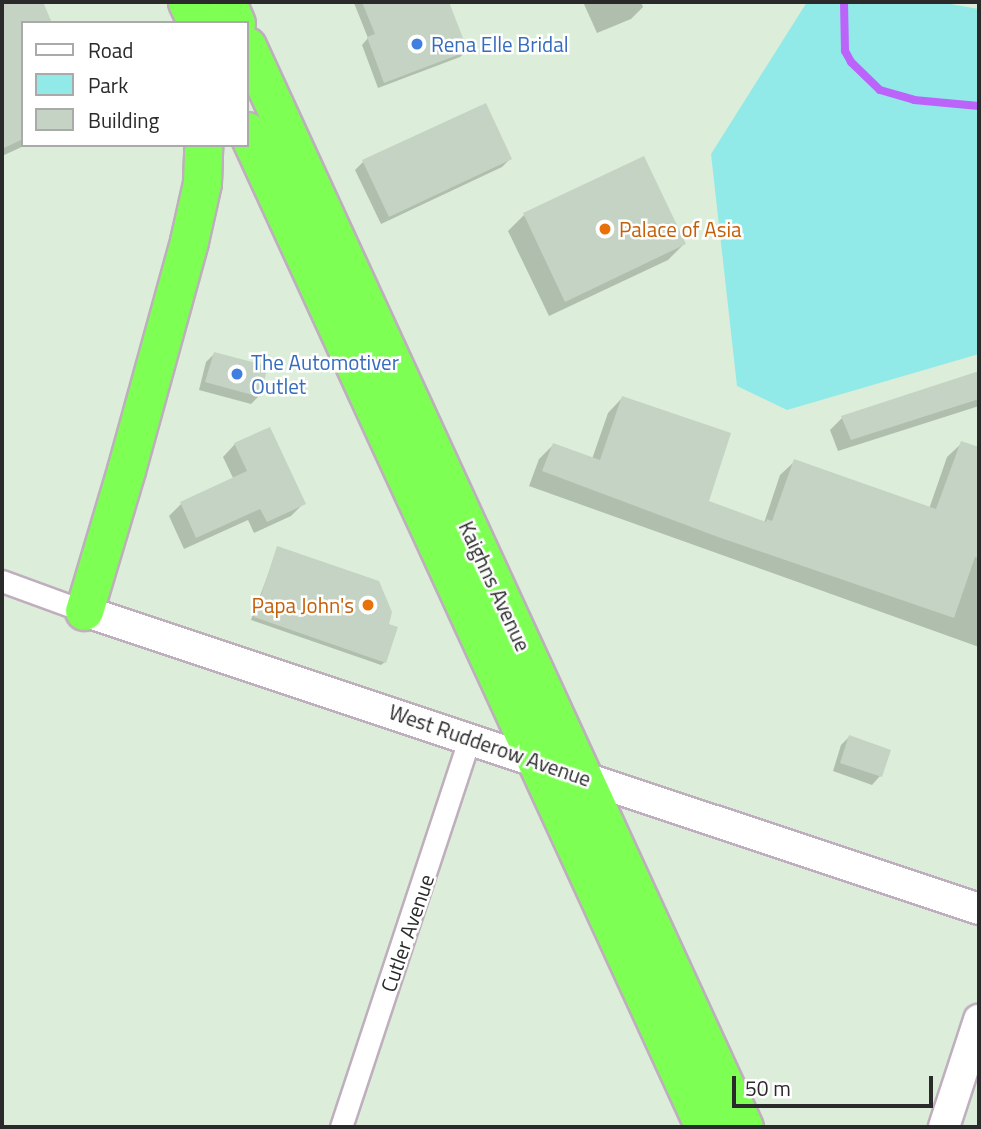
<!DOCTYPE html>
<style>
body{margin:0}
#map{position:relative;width:981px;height:1129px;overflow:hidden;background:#dceeda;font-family:"Titillium Web",sans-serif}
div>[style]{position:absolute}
.green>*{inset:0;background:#91eae8}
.shadow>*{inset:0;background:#0003}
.stream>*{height:8px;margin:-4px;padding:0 4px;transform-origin:4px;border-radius:4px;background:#bc63fa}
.building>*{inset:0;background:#c4d3c3}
.roads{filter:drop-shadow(2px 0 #bfaebd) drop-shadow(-2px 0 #bfaebd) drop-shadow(0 2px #bfaebd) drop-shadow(0 -2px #bfaebd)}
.street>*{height:21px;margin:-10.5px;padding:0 10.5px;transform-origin:10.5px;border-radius:10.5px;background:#fff}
.secondary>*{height:30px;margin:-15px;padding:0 15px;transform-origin:15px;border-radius:15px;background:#fff}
.highway>*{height:37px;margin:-18.5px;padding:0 18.5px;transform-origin:18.5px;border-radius:18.5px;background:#7eff54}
.dots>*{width:19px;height:19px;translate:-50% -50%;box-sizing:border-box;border:4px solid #fff;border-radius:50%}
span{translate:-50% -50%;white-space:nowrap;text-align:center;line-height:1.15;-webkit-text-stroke:5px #fff;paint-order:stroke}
.shop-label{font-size:21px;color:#366cbe}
.left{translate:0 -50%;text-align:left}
.food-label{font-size:21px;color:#c56008}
.right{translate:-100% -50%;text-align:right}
.street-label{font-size:21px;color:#2a2a2a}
.frame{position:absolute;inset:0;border:4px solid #2a2a2a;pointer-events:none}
.legend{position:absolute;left:21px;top:21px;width:228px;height:126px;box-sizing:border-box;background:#fff;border:2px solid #aaa;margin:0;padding:9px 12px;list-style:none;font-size:21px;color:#2a2a2a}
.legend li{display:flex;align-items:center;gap:14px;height:35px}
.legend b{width:35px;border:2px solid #aaa}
.scale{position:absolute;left:732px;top:1076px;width:201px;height:32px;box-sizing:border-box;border:4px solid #2a2a2a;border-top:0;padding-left:9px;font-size:21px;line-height:24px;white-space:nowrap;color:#2a2a2a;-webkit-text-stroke:5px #fff;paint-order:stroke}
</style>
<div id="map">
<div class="green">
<i style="clip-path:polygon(807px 2px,939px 2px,979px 9px,979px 354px,787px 410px,737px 386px,711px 154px)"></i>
</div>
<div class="shadow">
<i style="clip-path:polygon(2px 2px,41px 2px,50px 23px,23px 23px,23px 145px,26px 145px,2px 156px)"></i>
<i style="clip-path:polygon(446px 2px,466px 51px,460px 57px,378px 88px,362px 45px,368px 38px,354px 3px)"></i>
<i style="clip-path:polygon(583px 2px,641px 2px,643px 7px,631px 19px,597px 33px)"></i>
<i style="clip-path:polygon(510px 159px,502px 167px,381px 224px,355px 170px,363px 162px)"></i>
<i style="clip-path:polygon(524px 215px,684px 244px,668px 260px,549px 316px,508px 231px)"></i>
<i style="clip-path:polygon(214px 354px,259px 396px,251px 404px,199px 390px,206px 362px)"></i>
<i style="clip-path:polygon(979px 372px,979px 406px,838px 451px,830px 430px,842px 418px)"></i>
<i style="clip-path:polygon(622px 398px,707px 502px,764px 523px,780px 475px,795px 461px,929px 509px,947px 457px,962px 443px,979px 449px,979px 647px,529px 486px,539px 459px,553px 445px,592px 459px,608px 413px)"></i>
<i style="clip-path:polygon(235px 444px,303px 504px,291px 516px,254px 533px,248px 520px,184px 549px,169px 516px,181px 504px,234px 480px,223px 457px)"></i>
<i style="clip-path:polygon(278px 548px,386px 625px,385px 662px,381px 665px,251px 620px)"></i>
<i style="clip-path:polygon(849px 737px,889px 751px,880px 776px,872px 785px,833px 771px,841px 745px)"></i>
</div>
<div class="stream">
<i style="left:844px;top:2px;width:49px;rotate:88.8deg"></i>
<i style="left:845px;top:51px;width:13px;rotate:61deg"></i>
<i style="left:851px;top:62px;width:40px;rotate:44deg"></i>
<i style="left:880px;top:90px;width:35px;rotate:16deg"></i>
<i style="left:914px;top:100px;width:65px;rotate:5.3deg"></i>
</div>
<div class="building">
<i style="clip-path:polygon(2px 2px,43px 2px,52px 23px,23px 23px,23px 139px,2px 149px)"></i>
<i style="clip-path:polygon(362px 2px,449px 2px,468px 51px,384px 83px,367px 37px,375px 34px)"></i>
<i style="clip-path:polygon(486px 103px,512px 159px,389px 217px,362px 160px)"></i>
<i style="clip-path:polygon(644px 156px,686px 244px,565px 302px,523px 213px)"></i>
<i style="clip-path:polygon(214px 352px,268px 366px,260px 397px,205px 382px)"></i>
<i style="clip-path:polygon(979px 371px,979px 399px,851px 440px,841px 416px)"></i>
<i style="clip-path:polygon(622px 396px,731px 433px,709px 501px,766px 522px,767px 519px,772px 521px,794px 459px,936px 509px,961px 441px,979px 447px,979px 558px,975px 557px,954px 618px,718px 537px,542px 471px,553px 443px,600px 460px)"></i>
<i style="clip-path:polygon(270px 427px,306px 504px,267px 522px,260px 509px,196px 538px,180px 502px,247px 471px,234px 443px)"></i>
<i style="clip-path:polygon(277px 546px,379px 581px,392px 612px,389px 624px,398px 627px,386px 663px,254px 617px)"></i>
<i style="clip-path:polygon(849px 735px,891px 750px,882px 777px,840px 763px)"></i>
</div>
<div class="roads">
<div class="street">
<i style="left:2px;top:581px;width:87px;rotate:20.1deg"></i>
<i style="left:341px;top:1127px;width:410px;rotate:-71.7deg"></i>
</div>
<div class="secondary">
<i style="left:84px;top:611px;width:943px;rotate:18.42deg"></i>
<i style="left:944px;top:1127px;width:113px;rotate:-71.9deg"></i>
</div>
<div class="highway">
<i style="left:187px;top:2px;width:23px;rotate:65deg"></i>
<i style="left:227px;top:2px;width:23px;rotate:67deg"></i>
<i style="left:247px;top:46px;width:1190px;rotate:65.31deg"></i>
<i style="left:247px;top:131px;width:1096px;rotate:65.35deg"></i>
<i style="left:84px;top:611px;width:147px;rotate:-73.4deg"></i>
<i style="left:126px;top:470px;width:238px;rotate:-74.6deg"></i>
<i style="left:189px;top:241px;width:59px;rotate:-77.4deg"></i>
<i style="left:202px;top:183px;width:38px;rotate:-88deg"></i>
</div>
</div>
<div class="dots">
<i style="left:417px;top:44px;background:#3f7fe0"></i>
<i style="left:605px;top:229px;background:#e8710a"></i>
<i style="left:237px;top:374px;background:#3f7fe0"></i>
<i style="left:368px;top:605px;background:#e8710a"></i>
</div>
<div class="shop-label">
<span class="left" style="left:431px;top:44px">Rena Elle Bridal</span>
<span class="left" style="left:251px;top:374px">The Automotiver<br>Outlet</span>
</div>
<div class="food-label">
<span class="left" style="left:619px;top:229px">Palace of Asia</span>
<span class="right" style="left:354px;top:605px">Papa John's</span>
</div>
<div class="street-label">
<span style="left:495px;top:586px;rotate:65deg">Kaighns Avenue</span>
<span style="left:490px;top:745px;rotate:19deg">West Rudderow Avenue</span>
<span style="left:407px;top:933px;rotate:-71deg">Cutler Avenue</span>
</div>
<div class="frame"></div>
<ul class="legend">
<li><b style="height:9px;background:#fff"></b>Road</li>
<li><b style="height:19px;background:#91eae8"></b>Park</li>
<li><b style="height:19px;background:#c4d3c3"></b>Building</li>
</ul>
<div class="scale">50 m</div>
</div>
